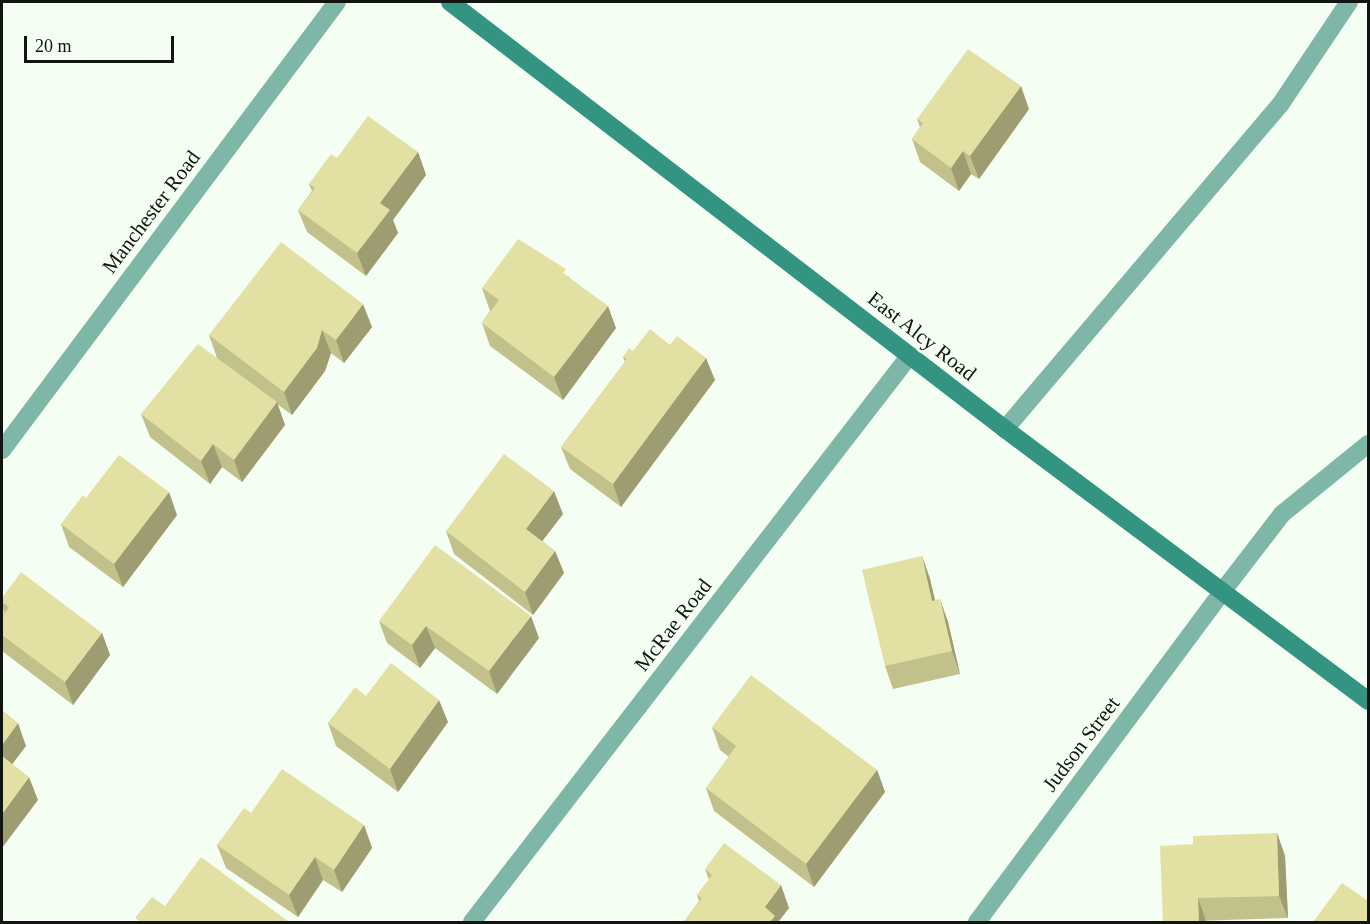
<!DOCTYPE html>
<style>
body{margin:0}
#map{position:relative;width:1370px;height:924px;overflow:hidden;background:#f4fef2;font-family:"Times New Roman",serif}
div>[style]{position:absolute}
.lane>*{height:18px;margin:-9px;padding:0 9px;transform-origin:9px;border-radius:9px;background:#7eb7a8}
.street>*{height:18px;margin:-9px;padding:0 9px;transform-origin:9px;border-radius:9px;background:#7eb7a8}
.secondary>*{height:18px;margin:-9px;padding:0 9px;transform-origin:9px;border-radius:9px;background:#339581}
.wall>*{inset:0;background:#c2c18b}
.shaded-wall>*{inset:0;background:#9e9d71}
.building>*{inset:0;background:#e2e0a2}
span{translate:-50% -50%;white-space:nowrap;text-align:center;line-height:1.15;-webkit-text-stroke:6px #f4fef2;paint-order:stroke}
.street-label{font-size:21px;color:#111411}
.frame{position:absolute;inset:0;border:3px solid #111411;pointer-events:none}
.scale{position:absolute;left:24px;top:36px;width:150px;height:27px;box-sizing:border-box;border:3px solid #111411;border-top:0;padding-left:8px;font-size:18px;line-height:21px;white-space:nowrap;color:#111411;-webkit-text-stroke:4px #f4fef2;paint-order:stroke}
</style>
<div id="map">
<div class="lane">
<i style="left:1005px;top:429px;width:425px;rotate:-49.7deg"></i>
<i style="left:1280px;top:105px;width:124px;rotate:-56.2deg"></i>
<i style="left:1222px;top:592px;width:98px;rotate:-52.4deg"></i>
<i style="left:1282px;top:514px;width:111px;rotate:-39.1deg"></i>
</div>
<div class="street">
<i style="left:2px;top:450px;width:559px;rotate:-53.21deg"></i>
<i style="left:472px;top:922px;width:716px;rotate:-52.31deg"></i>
<i style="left:977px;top:922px;width:411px;rotate:-53.4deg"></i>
</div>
<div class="secondary">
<i style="left:450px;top:2px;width:700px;rotate:37.57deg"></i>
<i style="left:1005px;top:429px;width:454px;rotate:36.8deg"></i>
</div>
<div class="wall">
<i style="clip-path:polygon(1029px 109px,979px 179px,971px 174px,959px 191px,920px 162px,912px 139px,920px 127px,917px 119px)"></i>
<i style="clip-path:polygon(418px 152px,426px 175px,393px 220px,398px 233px,366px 276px,307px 232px,298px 210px,312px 191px,309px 184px,337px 158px)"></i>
<i style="clip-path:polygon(568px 276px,616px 328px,563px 400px,490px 346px,482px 323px,490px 311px,482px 288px)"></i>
<i style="clip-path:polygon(372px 327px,344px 363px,331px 353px,325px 371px,292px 415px,277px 404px,285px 425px,242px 482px,222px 467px,210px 484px,150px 437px,141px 414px,217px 358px,209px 335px)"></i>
<i style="clip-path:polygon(670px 345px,715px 380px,621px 507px,570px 469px,561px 447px,625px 362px,623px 357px,633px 351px)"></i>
<i style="clip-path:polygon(86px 498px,177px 515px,123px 587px,69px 547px,61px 524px)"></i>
<i style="clip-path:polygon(563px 514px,542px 541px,555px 551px,564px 573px,533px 615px,454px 554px,446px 531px)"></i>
<i style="clip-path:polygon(922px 556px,930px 579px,935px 600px,948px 622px,960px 674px,893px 689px,885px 666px)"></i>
<i style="clip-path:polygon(2px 598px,102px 633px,110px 655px,73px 705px,2px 651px,2px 617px,4px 613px,2px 605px)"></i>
<i style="clip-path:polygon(379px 621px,539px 638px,497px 694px,435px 648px,420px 668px,387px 643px)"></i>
<i style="clip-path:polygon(366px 696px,448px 722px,398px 792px,336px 746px,328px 723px)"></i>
<i style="clip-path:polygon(712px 727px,877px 770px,885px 792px,814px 887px,714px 811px,706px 788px,729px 757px,720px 750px)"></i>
<i style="clip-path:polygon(251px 813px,364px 825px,372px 848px,342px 892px,323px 880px,298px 917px,226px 868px,217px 845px)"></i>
<i style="clip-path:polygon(1277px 833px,1285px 856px,1288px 918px,1163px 922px,1193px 844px)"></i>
<i style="clip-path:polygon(705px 869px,789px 908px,778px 922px,684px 922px,699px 901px,697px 895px,709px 880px)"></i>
</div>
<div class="shaded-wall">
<i style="clip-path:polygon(1021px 86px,1029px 109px,979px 179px,970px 156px)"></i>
<i style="clip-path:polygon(963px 151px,971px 174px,959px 191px,951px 168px)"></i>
<i style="clip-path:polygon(418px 152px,426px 175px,393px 220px,398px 233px,366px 276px,357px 253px,380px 203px)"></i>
<i style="clip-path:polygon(363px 304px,372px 327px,344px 363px,336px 340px)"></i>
<i style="clip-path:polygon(608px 306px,616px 328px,563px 400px,554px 377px)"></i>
<i style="clip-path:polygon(322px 330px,331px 353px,325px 371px,292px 415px,284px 392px)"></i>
<i style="clip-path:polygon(706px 358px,715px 380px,621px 507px,613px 484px)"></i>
<i style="clip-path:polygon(277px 402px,285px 425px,242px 482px,234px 460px)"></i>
<i style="clip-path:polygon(213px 444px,222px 467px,210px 484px,201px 461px)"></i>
<i style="clip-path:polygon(554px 491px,563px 514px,534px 552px,526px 529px)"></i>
<i style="clip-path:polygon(169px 492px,177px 515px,123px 587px,114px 564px)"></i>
<i style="clip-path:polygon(555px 551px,564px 573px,533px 615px,525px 592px)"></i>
<i style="clip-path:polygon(922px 556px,930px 579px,940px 623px,932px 601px)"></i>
<i style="clip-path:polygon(940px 599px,948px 622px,960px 674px,952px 651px)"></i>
<i style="clip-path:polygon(531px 616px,539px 638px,497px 694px,489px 671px)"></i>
<i style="clip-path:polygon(426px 626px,435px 648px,420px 668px,412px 645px)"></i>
<i style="clip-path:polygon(102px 633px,110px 655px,73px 705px,65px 682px)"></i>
<i style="clip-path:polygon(439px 700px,448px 722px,398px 792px,390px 769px)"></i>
<i style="clip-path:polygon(18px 723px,26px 746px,4px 775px,2px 767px,2px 745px)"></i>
<i style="clip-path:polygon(877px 770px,885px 792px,814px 887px,806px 864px)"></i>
<i style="clip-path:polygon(29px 777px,38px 800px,2px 848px,2px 814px)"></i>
<i style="clip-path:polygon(364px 825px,372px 848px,342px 892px,334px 870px)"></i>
<i style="clip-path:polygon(1277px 833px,1285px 856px,1288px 918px,1279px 896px)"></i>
<i style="clip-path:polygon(315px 857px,323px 880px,298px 917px,289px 895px)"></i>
<i style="clip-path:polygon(781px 885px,789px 908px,778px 922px,770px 922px,765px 907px)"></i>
<i style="clip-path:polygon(1198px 898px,1206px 921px,1206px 922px,1199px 922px)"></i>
</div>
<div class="building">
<i style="clip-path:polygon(968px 49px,1021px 86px,970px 156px,963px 151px,951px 168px,912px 139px,923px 123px,917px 119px)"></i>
<i style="clip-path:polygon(368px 116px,418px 152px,380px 203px,390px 210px,357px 253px,298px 210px,315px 188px,309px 184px,331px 154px,337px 158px)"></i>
<i style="clip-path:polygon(518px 239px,566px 269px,563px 273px,608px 306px,554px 377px,482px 323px,499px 300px,482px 288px)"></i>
<i style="clip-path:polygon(281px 242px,363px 304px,336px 340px,322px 330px,317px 348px,284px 392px,209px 335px)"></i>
<i style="clip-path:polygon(650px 329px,670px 345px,677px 336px,706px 358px,613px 484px,561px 447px,627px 359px,623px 357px,629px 348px,633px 351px)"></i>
<i style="clip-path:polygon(198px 344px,277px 402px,234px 460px,213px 444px,201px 461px,141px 414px)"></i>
<i style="clip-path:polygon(504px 454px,554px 491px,526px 529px,555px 551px,525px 592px,446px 531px)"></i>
<i style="clip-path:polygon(119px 455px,169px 492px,114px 564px,61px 524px,83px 495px,86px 498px)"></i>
<i style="clip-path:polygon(435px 545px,531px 616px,489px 671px,426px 626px,412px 645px,379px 621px)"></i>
<i style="clip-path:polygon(922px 556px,932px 601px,940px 599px,952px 651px,885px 666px,862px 570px)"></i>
<i style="clip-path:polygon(21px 572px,102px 633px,65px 682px,2px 635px,2px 617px,9px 607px,2px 602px,2px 598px)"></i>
<i style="clip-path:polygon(391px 663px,439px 700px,390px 769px,328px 723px,355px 687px,366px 696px)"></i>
<i style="clip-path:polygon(751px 675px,877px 770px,806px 864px,706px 788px,736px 746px,712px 727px)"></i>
<i style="clip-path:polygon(2px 710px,18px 723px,2px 745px)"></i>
<i style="clip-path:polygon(2px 756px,29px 777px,2px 814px)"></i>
<i style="clip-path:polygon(282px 769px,364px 825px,334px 870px,315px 857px,289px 895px,217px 845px,244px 808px,251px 813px)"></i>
<i style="clip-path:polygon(1277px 833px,1279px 896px,1198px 898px,1199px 922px,1163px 922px,1160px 846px,1193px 844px,1193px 836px)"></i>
<i style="clip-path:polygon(724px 843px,781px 885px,765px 907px,775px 916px,770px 922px,684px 922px,702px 898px,697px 895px,712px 875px,705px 869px)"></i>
<i style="clip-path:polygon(201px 857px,289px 922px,141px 922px,135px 918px,152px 897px,165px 906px)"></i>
<i style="clip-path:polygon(1342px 883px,1368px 901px,1368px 922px,1313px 922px)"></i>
</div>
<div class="street-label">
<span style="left:151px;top:212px;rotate:-53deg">Manchester Road</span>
<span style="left:922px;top:336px;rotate:38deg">East Alcy Road</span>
<span style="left:673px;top:625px;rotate:-52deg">McRae Road</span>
<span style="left:1081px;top:744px;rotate:-53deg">Judson Street</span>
</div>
<div class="frame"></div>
<div class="scale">20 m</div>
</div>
